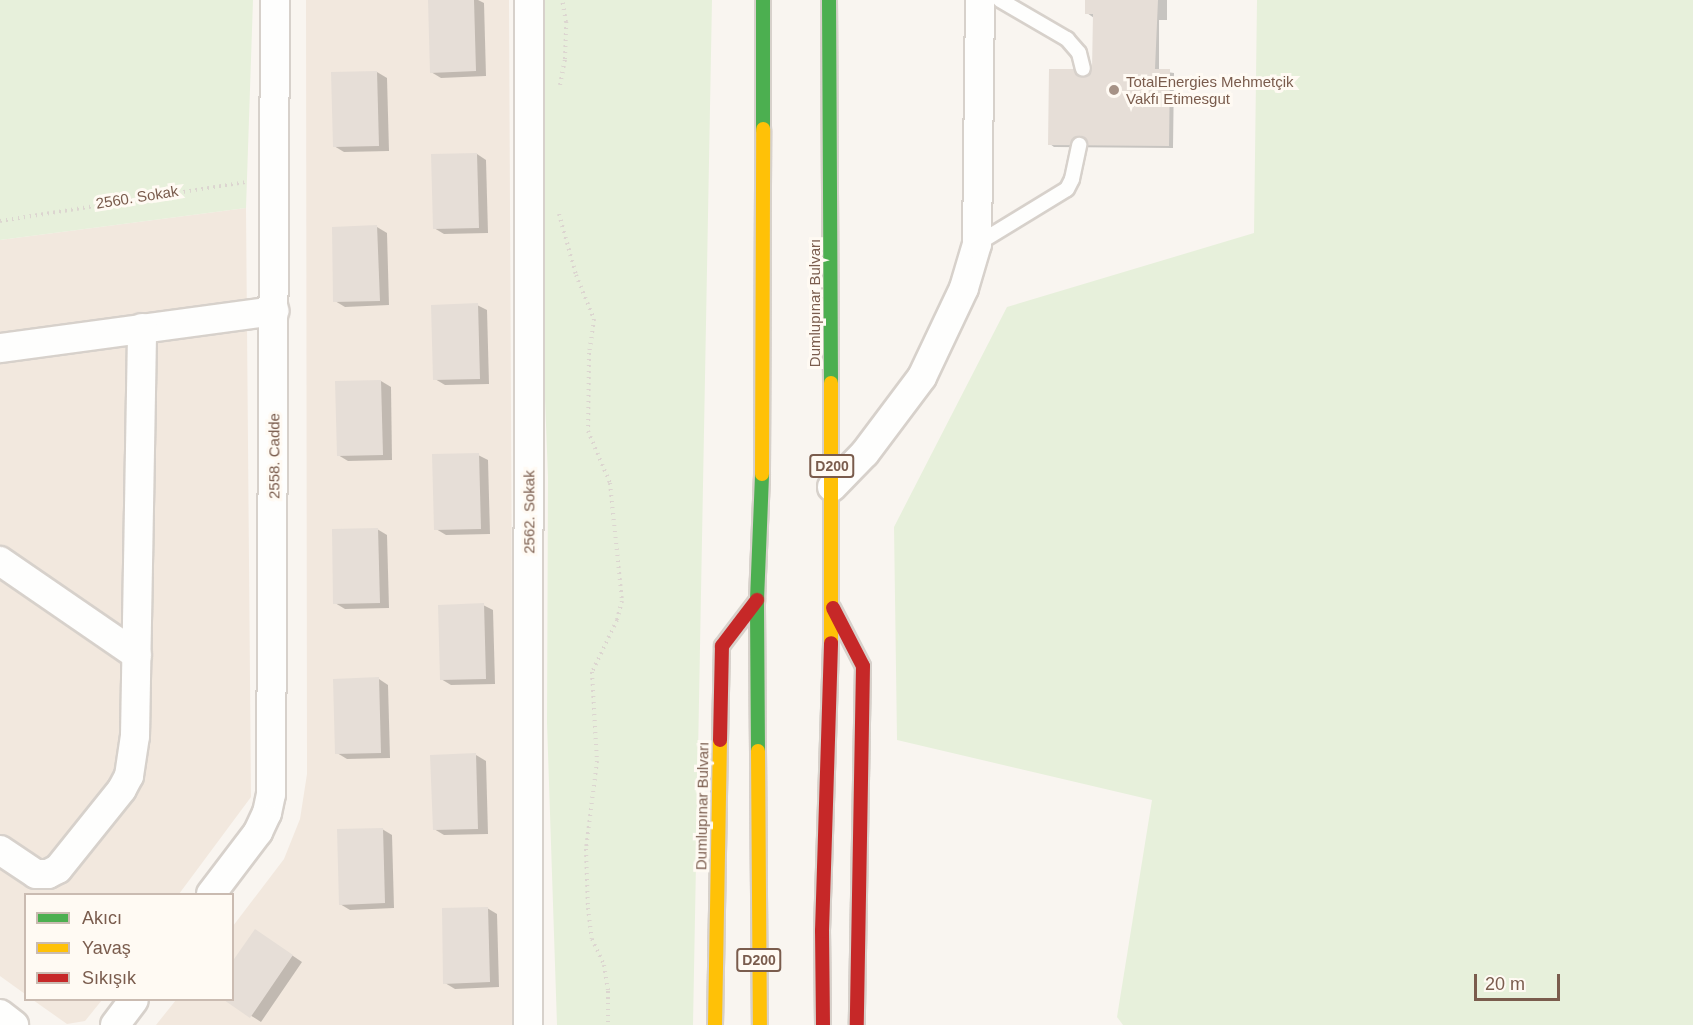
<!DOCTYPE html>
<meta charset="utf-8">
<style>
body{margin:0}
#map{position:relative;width:1693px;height:1025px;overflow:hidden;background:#f9f5f0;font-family:Helvetica,sans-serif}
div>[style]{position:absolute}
.residential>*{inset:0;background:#f2e8de}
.green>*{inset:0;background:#e7f0db}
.shadow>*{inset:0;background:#0003}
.building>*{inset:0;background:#e6ded7}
.path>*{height:4px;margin-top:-2px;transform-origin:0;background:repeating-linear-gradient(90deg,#dcd5d0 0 1.5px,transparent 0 6px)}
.roads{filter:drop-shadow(2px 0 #d7d1cb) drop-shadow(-2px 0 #d7d1cb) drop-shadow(0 2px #d7d1cb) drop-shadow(0 -2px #d7d1cb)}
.lane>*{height:14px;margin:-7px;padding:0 7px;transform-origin:7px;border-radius:7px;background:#fefefd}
.street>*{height:28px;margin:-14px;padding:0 14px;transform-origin:14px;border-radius:14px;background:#fefefd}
.fast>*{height:14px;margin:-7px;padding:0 7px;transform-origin:7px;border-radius:7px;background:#4caf50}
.slow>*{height:14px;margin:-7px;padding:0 7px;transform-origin:7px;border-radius:7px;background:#ffc107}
.jam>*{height:14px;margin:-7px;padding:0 7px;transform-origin:7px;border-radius:7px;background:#c62828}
.dots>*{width:16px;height:16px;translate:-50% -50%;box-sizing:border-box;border:3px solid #fffaf3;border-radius:50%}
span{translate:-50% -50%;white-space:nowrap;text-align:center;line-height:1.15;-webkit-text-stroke:6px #fffaf3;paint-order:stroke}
.shield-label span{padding:2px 4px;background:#fffaf3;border:2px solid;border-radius:4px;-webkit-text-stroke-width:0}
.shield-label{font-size:14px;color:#7a5c4d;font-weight:700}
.poi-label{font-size:15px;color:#7a5c4d}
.left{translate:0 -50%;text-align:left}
.street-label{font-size:15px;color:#7a5c4d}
.legend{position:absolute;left:24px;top:893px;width:210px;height:108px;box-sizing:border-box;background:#fffaf3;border:2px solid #cabbb1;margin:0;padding:8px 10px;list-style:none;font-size:18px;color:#7a5c4d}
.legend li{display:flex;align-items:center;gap:12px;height:30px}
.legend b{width:30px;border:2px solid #cabbb1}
.scale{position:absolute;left:1474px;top:974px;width:86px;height:27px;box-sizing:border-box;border:3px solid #7a5c4d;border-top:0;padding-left:8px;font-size:18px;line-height:21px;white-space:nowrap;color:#7a5c4d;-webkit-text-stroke:4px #fffaf3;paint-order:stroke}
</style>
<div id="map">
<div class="residential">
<i style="clip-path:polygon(306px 0,509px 0,514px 1025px,156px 1025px,176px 1000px,232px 1000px,233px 926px,284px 859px,300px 819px,307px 774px)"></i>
<i style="clip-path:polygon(246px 208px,251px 797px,179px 894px,26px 894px,25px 994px,0 976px,0 240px)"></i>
<i style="clip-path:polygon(33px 1000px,102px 1000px,85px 1021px,67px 1024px)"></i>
</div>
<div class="green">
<i style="clip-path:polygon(0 0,253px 0,246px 208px,0 240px)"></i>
<i style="clip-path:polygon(538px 0,712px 0,693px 1025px,557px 1025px,547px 723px,548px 477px,538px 217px)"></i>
<i style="clip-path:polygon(1257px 0,1693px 0,1693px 1025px,1123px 1025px,1117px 1017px,1152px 800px,897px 740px,894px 527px,1007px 307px,1254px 233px)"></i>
</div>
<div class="shadow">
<i style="clip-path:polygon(429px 0,478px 0,484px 3px,486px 76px,441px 78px,431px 72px)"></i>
<i style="clip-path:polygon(1087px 0,1167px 0,1167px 20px,1159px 20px,1159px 71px,1174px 73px,1173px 148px,1054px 147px,1050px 144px,1093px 70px,1094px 18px,1087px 13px)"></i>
<i style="clip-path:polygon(377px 72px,387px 78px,389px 151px,344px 152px,334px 146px)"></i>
<i style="clip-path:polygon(477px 154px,486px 160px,488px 233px,444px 234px,434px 228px)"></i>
<i style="clip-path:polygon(377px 227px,387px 233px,389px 305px,345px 307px,335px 301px)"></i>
<i style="clip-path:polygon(477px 305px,487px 310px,489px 384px,445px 385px,435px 379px)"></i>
<i style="clip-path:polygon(381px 381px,391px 387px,392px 460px,348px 461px,338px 455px)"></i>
<i style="clip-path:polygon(478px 455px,488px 460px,490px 534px,446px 535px,436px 529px)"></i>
<i style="clip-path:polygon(377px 529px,387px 535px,389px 608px,345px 609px,335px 603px)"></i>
<i style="clip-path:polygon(483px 605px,493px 610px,495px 684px,451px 685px,441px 679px)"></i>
<i style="clip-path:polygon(379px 679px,388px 685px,390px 758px,347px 759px,337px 753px)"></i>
<i style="clip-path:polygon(476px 755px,486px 761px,488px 834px,444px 835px,434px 829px)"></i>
<i style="clip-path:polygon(382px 829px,392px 835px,394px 908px,350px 910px,340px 904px)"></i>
<i style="clip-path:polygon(487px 908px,497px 914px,499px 987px,455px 989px,445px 983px)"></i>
<i style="clip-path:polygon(265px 937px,302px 962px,261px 1022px,226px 1000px,232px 1000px)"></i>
</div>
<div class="building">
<i style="clip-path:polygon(428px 0,474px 0,476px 71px,430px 73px)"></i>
<i style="clip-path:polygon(1085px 0,1158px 0,1155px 69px,1170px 69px,1169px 146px,1048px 145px,1049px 69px,1092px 69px,1093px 14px,1085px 14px)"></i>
<i style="clip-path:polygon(377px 71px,379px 146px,333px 147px,331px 72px)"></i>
<i style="clip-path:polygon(477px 153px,479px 228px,433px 229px,431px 154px)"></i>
<i style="clip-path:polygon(377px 225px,380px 301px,333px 302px,332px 227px)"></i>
<i style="clip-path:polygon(478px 303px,480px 379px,433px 380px,431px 305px)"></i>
<i style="clip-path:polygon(381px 380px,383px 455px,337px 456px,335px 381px)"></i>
<i style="clip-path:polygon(479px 453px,481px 529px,434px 530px,432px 454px)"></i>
<i style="clip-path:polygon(378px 528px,380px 603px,333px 604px,332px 529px)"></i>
<i style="clip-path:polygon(484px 603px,486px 679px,440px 680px,438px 605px)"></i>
<i style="clip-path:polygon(379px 677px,381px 753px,335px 754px,333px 679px)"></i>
<i style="clip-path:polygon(476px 753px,478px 829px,433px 830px,430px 755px)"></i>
<i style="clip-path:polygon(383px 828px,385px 903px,339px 905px,337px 829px)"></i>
<i style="clip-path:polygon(488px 907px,490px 982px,443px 984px,442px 908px)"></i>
<i style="clip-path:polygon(255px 929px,293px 955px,250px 1018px,224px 1000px,232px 1000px,232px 962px)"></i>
</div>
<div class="path">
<i style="left:560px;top:85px;width:26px;rotate:-79deg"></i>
<i style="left:565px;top:59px;width:37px;rotate:-88deg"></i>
<i style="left:566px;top:22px;width:22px;rotate:-100deg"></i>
<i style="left:559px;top:214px;width:63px;rotate:74.4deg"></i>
<i style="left:576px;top:275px;width:48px;rotate:67.8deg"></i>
<i style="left:594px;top:319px;width:34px;rotate:98deg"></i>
<i style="left:589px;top:353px;width:78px;rotate:90.7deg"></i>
<i style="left:588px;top:431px;width:56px;rotate:67.1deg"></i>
<i style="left:610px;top:483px;width:119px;rotate:84.2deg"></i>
<i style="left:622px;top:601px;width:20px;rotate:105deg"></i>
<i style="left:617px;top:620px;width:58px;rotate:115.7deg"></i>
<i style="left:592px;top:672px;width:89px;rotate:86.8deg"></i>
<i style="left:597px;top:761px;width:89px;rotate:97.1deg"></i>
<i style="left:586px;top:849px;width:59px;rotate:88.1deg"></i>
<i style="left:588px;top:908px;width:31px;rotate:83deg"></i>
<i style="left:592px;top:939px;width:29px;rotate:65deg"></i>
<i style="left:604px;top:965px;width:26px;rotate:81deg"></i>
<i style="left:608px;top:991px;width:34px;rotate:90deg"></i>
<i style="left:0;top:221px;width:250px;rotate:-9deg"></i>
</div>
<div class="roads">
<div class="lane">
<i style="left:1000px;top:0;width:78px;rotate:30.2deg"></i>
<i style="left:1067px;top:39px;width:18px;rotate:49deg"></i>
<i style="left:1079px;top:53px;width:16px;rotate:76deg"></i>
<i style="left:977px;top:244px;width:105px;rotate:-31.4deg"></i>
<i style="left:1067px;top:189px;width:11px;rotate:-63deg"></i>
<i style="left:1072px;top:179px;width:35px;rotate:-78deg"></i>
</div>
<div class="street">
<i style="left:0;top:348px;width:277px;rotate:-7.7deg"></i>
<i style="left:832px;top:487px;width:47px;rotate:-45.9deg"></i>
<i style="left:865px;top:453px;width:95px;rotate:-53.1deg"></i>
<i style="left:922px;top:377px;width:98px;rotate:-64.7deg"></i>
<i style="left:964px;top:288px;width:46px;rotate:-73.5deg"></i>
<i style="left:977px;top:244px;width:244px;rotate:-89.3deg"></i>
<i style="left:0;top:561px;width:166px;rotate:34.5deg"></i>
<i style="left:0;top:850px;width:43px;rotate:33.7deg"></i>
<i style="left:36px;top:874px;width:12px"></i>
<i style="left:48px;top:874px;width:11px;rotate:-27deg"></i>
<i style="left:58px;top:869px;width:102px;rotate:-51.3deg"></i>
<i style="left:122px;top:789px;width:15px;rotate:-62deg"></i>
<i style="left:129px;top:776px;width:40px;rotate:-81.5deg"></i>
<i style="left:135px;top:736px;width:408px;rotate:-89deg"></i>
<i style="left:211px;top:894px;width:78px;rotate:-52.8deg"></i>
<i style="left:258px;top:832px;width:21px;rotate:-65deg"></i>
<i style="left:267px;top:813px;width:19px;rotate:-78deg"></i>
<i style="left:271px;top:794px;width:794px;rotate:-89.71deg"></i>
<i style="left:0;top:1014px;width:18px;rotate:38deg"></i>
<i style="left:115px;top:1025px;width:31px;rotate:-53deg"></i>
<i style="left:528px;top:1025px;width:1025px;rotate:-89.94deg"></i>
</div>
<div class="fast">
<i style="left:763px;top:0;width:129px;rotate:90deg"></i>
<i style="left:829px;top:0;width:383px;rotate:89.7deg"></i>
<i style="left:758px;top:751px;width:151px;rotate:-90.4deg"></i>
<i style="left:757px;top:600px;width:126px;rotate:-87.7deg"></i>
</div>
<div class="slow">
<i style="left:762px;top:474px;width:345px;rotate:-89.8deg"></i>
<i style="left:831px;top:643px;width:260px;rotate:-90deg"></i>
<i style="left:758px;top:751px;width:274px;rotate:89.6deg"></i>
<i style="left:715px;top:1025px;width:285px;rotate:-89deg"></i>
</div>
<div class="jam">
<i style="left:833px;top:608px;width:65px;rotate:62.7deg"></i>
<i style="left:863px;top:666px;width:359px;rotate:91deg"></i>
<i style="left:720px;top:740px;width:94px;rotate:-88.8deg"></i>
<i style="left:722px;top:646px;width:58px;rotate:-52.7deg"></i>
<i style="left:823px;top:1025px;width:94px;rotate:-90.6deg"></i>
<i style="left:822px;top:931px;width:288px;rotate:-88.2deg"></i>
</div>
</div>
<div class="dots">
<i style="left:1114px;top:90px;background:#a69286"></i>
</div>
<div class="shield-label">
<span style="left:832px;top:466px">D200</span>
<span style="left:759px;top:960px">D200</span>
</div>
<div class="poi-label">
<span class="left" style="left:1126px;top:90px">TotalEnergies Mehmetçik<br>Vakfı Etimesgut</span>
</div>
<div class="street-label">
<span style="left:137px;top:197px;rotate:-9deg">2560. Sokak</span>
<span style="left:815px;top:303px;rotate:-90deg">Dumlupınar Bulvarı</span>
<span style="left:274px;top:456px;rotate:-90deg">2558. Cadde</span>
<span style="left:529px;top:512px;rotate:-90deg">2562. Sokak</span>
<span style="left:702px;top:806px;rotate:-89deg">Dumlupınar Bulvarı</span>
</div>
<ul class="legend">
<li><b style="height:8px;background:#4caf50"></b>Akıcı</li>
<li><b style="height:8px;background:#ffc107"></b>Yavaş</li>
<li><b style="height:8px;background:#c62828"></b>Sıkışık</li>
</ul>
<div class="scale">20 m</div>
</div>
